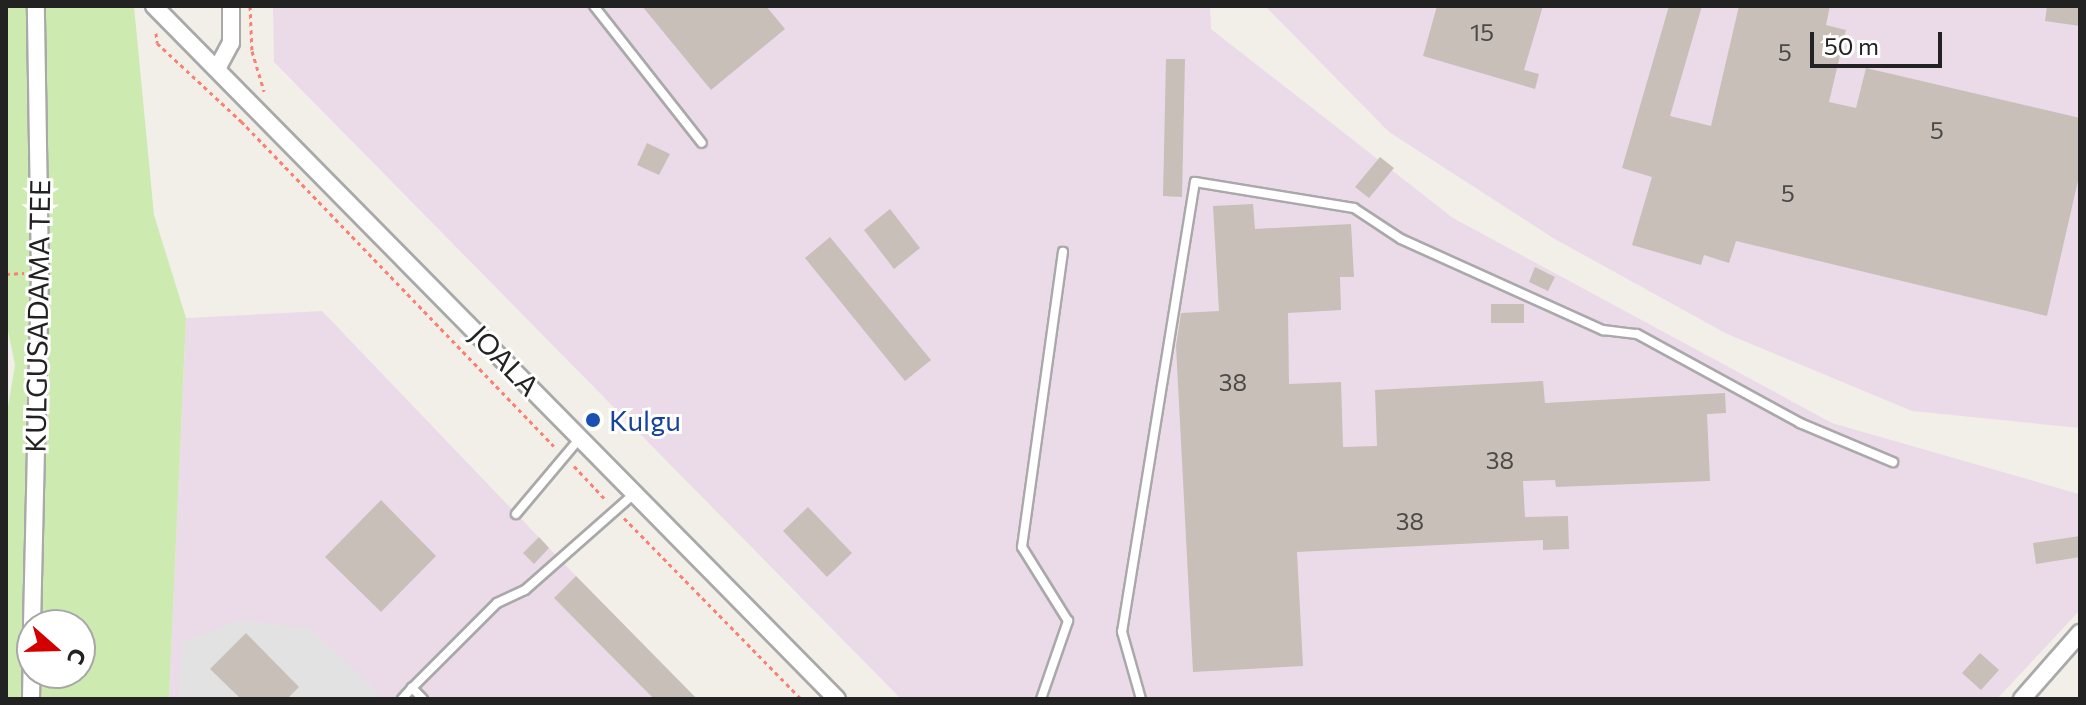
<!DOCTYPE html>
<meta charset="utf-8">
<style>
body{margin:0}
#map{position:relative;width:2086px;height:705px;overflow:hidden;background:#f2efe9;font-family:Commissioner,sans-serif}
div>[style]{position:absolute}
.industrial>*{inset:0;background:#ebdbe8}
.grass>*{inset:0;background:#cdebb0}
.parking>*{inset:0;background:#e2e2e2}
.building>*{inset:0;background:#c7bfb8}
.path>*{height:3px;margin-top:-1.5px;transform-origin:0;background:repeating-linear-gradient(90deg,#fa8072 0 4px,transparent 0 8px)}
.roads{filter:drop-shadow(2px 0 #a9a9a9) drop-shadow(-2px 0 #a9a9a9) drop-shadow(0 2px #a9a9a9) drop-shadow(0 -2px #a9a9a9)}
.lane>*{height:8px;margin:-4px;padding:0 4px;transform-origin:4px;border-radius:4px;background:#fff}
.street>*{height:16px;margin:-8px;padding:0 8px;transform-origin:8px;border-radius:8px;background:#fff}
.dots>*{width:22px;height:22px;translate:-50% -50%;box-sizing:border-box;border:4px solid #fff;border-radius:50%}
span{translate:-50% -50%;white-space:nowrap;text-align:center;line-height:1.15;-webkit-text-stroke:6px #fff;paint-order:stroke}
.number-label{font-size:24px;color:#4b4948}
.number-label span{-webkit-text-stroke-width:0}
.street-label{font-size:28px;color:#222}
.transit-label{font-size:28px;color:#164399}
.left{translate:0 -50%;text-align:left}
.frame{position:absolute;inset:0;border:8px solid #222;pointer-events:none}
.north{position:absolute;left:16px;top:609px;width:80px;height:80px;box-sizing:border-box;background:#fff;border:2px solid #a7a7a7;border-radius:50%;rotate:110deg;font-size:22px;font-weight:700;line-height:32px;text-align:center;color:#222}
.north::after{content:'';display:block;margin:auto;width:28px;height:36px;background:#d40000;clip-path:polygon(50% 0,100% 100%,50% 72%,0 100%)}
.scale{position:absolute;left:1810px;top:32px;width:132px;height:36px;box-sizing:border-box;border:4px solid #222;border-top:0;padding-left:10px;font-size:24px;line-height:28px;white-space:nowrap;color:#222;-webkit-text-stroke:6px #fff;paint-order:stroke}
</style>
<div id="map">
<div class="industrial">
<i style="clip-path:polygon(273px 6px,1210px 6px,1211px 29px,1453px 218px,1832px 423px,2079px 494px,2080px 610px,1997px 699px,901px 699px,274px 62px)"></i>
<i style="clip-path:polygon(1265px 6px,2080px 6px,2080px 428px,1912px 411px,1727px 334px,1553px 238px,1389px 132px)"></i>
<i style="clip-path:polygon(322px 311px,576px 576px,697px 699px,169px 699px,186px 318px)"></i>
</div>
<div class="grass">
<i style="clip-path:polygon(evenodd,6px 6px,134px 6px,154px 215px,186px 318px,169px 699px,6px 699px,6px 419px,15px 365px,6px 321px,6px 6px,32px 625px,80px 625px,80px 673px,32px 673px,32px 625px)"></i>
</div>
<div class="parking">
<i style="clip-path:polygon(241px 620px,311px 629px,379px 693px,373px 699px,178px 699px,181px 642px)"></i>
</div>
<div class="building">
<i style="clip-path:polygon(642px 6px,766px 6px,785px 29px,711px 90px)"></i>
<i style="clip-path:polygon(1437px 6px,1543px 6px,1524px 70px,1539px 74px,1535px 89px,1423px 56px)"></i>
<i style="clip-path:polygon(1669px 6px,1702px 6px,1670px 116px,1711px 126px,1739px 6px,1830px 6px,1826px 25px,1846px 30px,1829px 102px,1856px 108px,1866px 68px,2080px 118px,2080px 172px,2047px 316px,1736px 241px,1729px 263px,1704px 255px,1701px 265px,1632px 245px,1652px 177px,1622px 168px)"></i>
<i style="clip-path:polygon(2047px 6px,2080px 6px,2080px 26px,2045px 21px)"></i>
<i style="clip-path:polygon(1166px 59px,1185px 59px,1182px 197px,1163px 196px)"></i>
<i style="clip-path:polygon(647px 143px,670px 154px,659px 175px,637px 165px)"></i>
<i style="clip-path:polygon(1380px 157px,1394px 168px,1369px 198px,1355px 187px)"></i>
<i style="clip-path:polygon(1253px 204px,1255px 229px,1351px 224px,1354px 277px,1340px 277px,1341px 310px,1288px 313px,1289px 384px,1341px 382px,1343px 447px,1377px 446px,1375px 390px,1543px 381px,1545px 403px,1725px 393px,1726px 413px,1707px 414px,1710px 481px,1556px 487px,1555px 480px,1523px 481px,1525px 517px,1568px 516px,1569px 549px,1543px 550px,1543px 540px,1297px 552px,1303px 666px,1193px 672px,1176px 346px,1181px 313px,1219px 311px,1213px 206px)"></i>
<i style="clip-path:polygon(890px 209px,920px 248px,894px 269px,864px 230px)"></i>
<i style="clip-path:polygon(830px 237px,931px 360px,905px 381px,805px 258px)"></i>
<i style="clip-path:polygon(1535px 267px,1555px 277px,1548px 291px,1529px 282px)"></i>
<i style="clip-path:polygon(1491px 304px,1524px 304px,1524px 323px,1491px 323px)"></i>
<i style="clip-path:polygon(381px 500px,436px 556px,381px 612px,325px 557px)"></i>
<i style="clip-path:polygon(808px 507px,852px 553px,827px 577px,783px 531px)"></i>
<i style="clip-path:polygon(2080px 536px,2080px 557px,2036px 564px,2033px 543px)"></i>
<i style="clip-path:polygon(539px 537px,549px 548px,534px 564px,523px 553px)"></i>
<i style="clip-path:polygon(576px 576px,697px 699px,654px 699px,554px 598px)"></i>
<i style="clip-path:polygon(246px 633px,299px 687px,287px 699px,241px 699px,210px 669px)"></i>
<i style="clip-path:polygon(1980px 653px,1999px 670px,1981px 690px,1962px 673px)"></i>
</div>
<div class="path">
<i style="left:250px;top:6px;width:45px;rotate:87.5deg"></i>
<i style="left:252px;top:51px;width:42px;rotate:73.3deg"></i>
<i style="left:156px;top:33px;width:10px;rotate:84deg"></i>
<i style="left:157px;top:43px;width:115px;rotate:42.9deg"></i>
<i style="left:241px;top:121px;width:451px;rotate:46.1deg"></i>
<i style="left:6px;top:274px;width:18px;rotate:-3deg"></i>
<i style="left:574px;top:466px;width:48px;rotate:46.7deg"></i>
<i style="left:624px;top:518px;width:253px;rotate:45.6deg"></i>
</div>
<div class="roads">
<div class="lane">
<i style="left:594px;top:6px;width:174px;rotate:51.8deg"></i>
<i style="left:516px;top:514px;width:99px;rotate:-49.9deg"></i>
<i style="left:402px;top:699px;width:15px;rotate:-48deg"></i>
<i style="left:423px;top:699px;width:16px;rotate:-135deg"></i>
<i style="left:412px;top:688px;width:120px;rotate:-45deg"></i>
<i style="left:497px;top:603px;width:31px;rotate:-25deg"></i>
<i style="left:525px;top:590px;width:145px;rotate:-41.4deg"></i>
<i style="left:1041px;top:699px;width:83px;rotate:-70.9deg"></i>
<i style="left:1068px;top:621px;width:87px;rotate:-121.9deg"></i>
<i style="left:1022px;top:547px;width:298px;rotate:-82.1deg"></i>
<i style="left:1141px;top:699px;width:70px;rotate:-105.8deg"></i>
<i style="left:1122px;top:632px;width:456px;rotate:-80.8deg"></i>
<i style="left:1195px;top:182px;width:161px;rotate:9.3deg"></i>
<i style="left:1354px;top:208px;width:56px;rotate:33.4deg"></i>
<i style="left:1401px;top:239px;width:222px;rotate:24.3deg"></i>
<i style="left:1603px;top:330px;width:34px;rotate:7deg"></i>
<i style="left:1637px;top:334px;width:186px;rotate:28.6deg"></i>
<i style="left:1800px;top:423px;width:101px;rotate:22.8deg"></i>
</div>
<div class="street">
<i style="left:154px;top:6px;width:973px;rotate:45.42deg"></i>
<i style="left:218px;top:67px;width:27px;rotate:-62deg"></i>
<i style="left:231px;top:43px;width:37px;rotate:-90deg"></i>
<i style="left:32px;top:625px;width:353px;rotate:-88.7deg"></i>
<i style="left:40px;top:272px;width:266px;rotate:-90.9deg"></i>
<i style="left:31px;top:699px;width:54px;rotate:-88.9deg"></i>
<i style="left:2022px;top:699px;width:88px;rotate:-48.7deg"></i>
</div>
</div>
<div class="dots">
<i style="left:593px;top:420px;background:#1a4fb4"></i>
</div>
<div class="number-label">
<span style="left:1482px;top:32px">15</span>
<span style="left:1785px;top:52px">5</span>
<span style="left:1937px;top:130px">5</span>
<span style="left:1788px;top:193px">5</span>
<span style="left:1233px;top:382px">38</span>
<span style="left:1500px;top:460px">38</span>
<span style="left:1410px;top:521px">38</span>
</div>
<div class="street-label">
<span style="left:37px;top:316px;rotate:-89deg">KULGUSADAMA TEE</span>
<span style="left:505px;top:360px;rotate:46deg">JOALA</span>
</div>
<div class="transit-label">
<span class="left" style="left:609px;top:420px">Kulgu</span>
</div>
<div class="frame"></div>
<div class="north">С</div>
<div class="scale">50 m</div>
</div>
